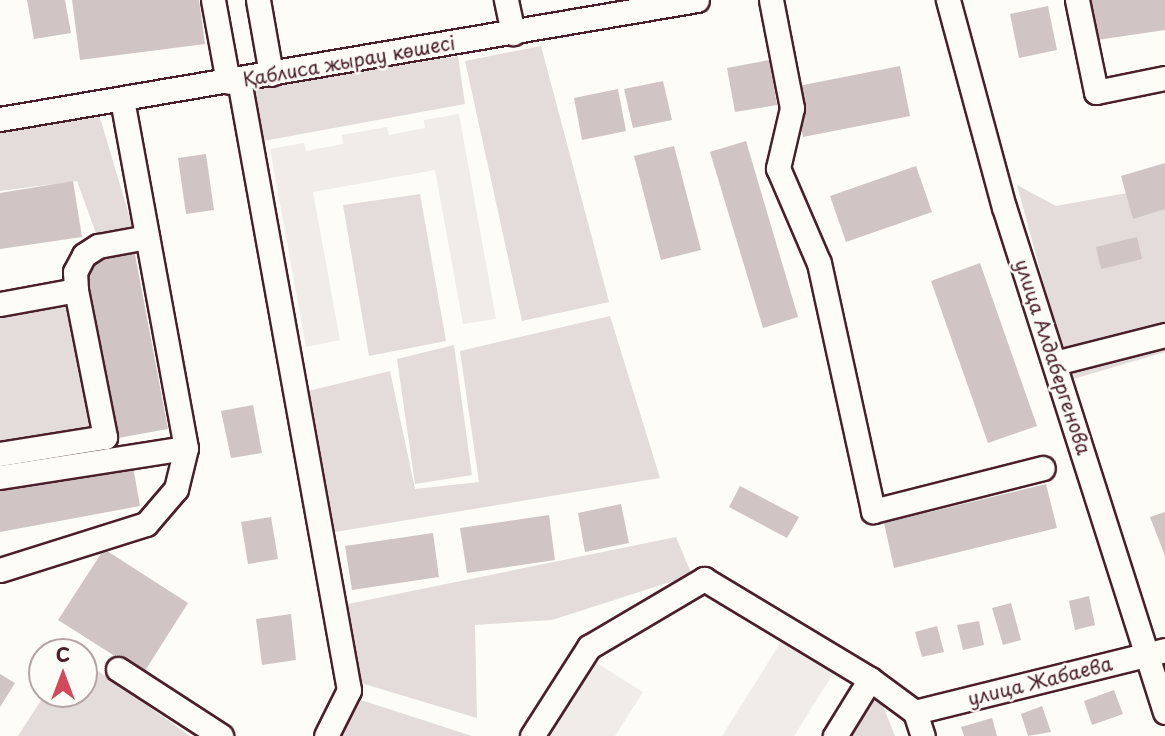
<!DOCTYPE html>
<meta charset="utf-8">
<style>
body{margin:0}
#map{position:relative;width:1165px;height:736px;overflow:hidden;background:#fdfcf7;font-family:"Playpen Sans",sans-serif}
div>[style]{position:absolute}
.built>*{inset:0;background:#f0ece8}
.green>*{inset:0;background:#e3dcda}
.building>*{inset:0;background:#d0c5c4}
.roads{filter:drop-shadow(2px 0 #4a1f2b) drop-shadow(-2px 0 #4a1f2b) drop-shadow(0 2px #4a1f2b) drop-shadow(0 -2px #4a1f2b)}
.minor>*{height:23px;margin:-11.5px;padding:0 11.5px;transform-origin:11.5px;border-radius:11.5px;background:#fdfcf7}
span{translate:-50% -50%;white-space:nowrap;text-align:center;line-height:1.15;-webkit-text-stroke:5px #fdfcf7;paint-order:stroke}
.street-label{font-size:19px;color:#4a1f2b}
.north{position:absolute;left:28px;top:638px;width:70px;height:70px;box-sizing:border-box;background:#fdfcf7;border:2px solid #b5a4a5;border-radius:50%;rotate:0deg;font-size:19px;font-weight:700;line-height:28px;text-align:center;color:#4a1f2b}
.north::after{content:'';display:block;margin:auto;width:24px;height:32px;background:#d1495b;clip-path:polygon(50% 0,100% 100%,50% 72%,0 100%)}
</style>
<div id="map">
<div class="built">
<i style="clip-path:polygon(459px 114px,496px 319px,463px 324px,435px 170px,313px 192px,340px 340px,306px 347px,270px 149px,304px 143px,306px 151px,343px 144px,342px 135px,387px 127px,389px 135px,425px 128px,424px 120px)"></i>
<i style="clip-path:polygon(784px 637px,836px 669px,794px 736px,722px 736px)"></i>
<i style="clip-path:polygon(595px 662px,643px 692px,615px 736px,549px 736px)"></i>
</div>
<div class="green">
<i style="clip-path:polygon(541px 46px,609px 302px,522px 321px,465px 61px)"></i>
<i style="clip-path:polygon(458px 56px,465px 104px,263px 141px,253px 89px)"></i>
<i style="clip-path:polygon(98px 111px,134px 232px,98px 239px,77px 181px,0 191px,0 128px)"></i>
<i style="clip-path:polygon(1017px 185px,1056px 206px,1165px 186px,1165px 352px,1070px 380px)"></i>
<i style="clip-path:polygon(420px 194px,446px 341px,369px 356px,343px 205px)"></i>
<i style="clip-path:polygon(66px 302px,92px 428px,0 444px,0 313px)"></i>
<i style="clip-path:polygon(610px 316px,660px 478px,329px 533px,300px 393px,390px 371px,415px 489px,479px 482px,460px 351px)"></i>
<i style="clip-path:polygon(454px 345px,472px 475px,415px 484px,397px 359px)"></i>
<i style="clip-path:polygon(676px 537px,692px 575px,552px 620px,475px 625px,477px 718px,361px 683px,343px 605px)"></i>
<i style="clip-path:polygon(84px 661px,190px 736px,18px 736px,45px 694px,84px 694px)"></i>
<i style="clip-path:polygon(875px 686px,895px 736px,847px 736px)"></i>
<i style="clip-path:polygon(361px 700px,472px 736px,342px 736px)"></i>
</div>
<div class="building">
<i style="clip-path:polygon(27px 0,65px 0,71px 33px,34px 39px)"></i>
<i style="clip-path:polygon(72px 0,199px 0,205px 44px,80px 60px)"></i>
<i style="clip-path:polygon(1091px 0,1165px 0,1165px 30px,1097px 40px)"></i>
<i style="clip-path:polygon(1048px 6px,1057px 50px,1019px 58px,1010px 14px)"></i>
<i style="clip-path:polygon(769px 60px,777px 105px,735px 112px,727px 68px)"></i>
<i style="clip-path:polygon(900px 66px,910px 116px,803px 137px,793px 87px)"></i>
<i style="clip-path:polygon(663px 81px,672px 120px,633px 128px,624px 89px)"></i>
<i style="clip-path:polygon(618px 89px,626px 131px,582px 140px,574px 98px)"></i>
<i style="clip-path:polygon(746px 141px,798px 317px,763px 328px,710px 152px)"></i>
<i style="clip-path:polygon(674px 146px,701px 250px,661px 260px,634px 156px)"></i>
<i style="clip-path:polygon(206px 154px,214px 210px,186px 214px,178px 158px)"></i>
<i style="clip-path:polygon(1165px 163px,1165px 209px,1133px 219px,1121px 176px)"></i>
<i style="clip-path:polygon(916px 166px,932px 212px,846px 242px,830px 196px)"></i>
<i style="clip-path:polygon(73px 181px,82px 237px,0 249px,0 193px)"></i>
<i style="clip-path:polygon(1137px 237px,1142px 259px,1101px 269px,1096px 247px)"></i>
<i style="clip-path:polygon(134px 249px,168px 429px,118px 438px,84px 258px)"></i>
<i style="clip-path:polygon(980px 263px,1037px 426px,988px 443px,931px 281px)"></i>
<i style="clip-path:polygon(253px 405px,262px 453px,231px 458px,221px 411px)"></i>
<i style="clip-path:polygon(133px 466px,140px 506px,0 532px,0 490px)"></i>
<i style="clip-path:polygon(1046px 484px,1057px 528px,894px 568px,884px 523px)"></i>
<i style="clip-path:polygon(740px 486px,799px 517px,787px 538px,729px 507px)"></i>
<i style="clip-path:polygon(621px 504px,629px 543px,585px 552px,578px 513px)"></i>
<i style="clip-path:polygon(1165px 512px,1165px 556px,1150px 517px)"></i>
<i style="clip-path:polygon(549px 515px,555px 560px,467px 573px,460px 528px)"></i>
<i style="clip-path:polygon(271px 517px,278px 559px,248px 564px,241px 522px)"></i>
<i style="clip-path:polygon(433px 533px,439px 577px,352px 590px,345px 546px)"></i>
<i style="clip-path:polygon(104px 549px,188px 603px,143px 674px,58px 620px)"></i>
<i style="clip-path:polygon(1089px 596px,1095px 625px,1075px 630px,1069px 601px)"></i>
<i style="clip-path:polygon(1011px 603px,1021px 640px,1003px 645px,992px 608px)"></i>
<i style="clip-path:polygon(291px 614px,296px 660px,262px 665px,256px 619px)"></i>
<i style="clip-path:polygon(979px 621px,984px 645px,963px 650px,957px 625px)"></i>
<i style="clip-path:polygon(937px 626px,944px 652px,922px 657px,915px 632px)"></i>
<i style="clip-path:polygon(0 674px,15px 683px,0 707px)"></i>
<i style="clip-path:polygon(1114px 690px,1123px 714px,1092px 725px,1084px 701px)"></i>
<i style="clip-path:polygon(1042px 706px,1051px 732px,1028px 736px,1021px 714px)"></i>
<i style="clip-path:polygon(992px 718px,997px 736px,964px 736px,961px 727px)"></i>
</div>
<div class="roads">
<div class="minor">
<i style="left:213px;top:0;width:83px;rotate:79.6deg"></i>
<i style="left:258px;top:0;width:75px;rotate:80deg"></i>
<i style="left:506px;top:0;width:34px;rotate:78deg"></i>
<i style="left:771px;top:0;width:110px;rotate:79deg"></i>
<i style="left:792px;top:108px;width:62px;rotate:103.1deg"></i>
<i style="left:778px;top:168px;width:103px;rotate:66.7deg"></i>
<i style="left:819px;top:263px;width:254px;rotate:77.7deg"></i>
<i style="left:873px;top:511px;width:175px;rotate:-14.2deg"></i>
<i style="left:948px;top:0;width:214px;rotate:74.9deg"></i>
<i style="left:1004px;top:207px;width:530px;rotate:72.32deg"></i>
<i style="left:1077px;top:0;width:94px;rotate:78.3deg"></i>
<i style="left:1096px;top:92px;width:70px;rotate:-11.5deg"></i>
<i style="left:239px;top:80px;width:620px;rotate:79.78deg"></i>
<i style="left:349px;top:690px;width:51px;rotate:116.6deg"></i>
<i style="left:0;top:119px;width:707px;rotate:-9.69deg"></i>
<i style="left:76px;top:290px;width:18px;rotate:-93deg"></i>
<i style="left:75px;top:272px;width:19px;rotate:-62deg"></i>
<i style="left:84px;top:255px;width:17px;rotate:-33deg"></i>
<i style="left:98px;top:246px;width:50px;rotate:-10.4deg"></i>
<i style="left:0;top:304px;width:77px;rotate:-10.4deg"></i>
<i style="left:76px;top:290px;width:150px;rotate:78.8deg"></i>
<i style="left:105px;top:437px;width:106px;rotate:170.8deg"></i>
<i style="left:1055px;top:363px;width:114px;rotate:-14.3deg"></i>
<i style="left:0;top:477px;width:188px;rotate:-8.9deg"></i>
<i style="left:0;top:570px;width:153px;rotate:-17.5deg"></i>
<i style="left:146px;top:524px;width:46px;rotate:-49.4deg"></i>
<i style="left:176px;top:489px;width:42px;rotate:-76.3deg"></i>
<i style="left:186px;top:448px;width:354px;rotate:-100.4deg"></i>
<i style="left:118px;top:669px;width:123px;rotate:33deg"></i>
<i style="left:870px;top:679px;width:56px;rotate:36.3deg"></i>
<i style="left:915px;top:712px;width:258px;rotate:-13.9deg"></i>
<i style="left:915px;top:712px;width:25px;rotate:72deg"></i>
<i style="left:532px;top:736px;width:106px;rotate:-57.4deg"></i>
<i style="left:589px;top:647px;width:134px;rotate:-30.6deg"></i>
<i style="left:704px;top:579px;width:194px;rotate:31.1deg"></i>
<i style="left:870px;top:679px;width:67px;rotate:121.6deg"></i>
</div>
</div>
<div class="street-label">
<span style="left:349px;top:61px;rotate:-10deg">Қаблиса жырау көшесі</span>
<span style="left:1053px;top:357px;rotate:72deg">улица Алдабергенова</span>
<span style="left:1040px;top:681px;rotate:-14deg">улица Жабаева</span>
</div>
<div class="north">С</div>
</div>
